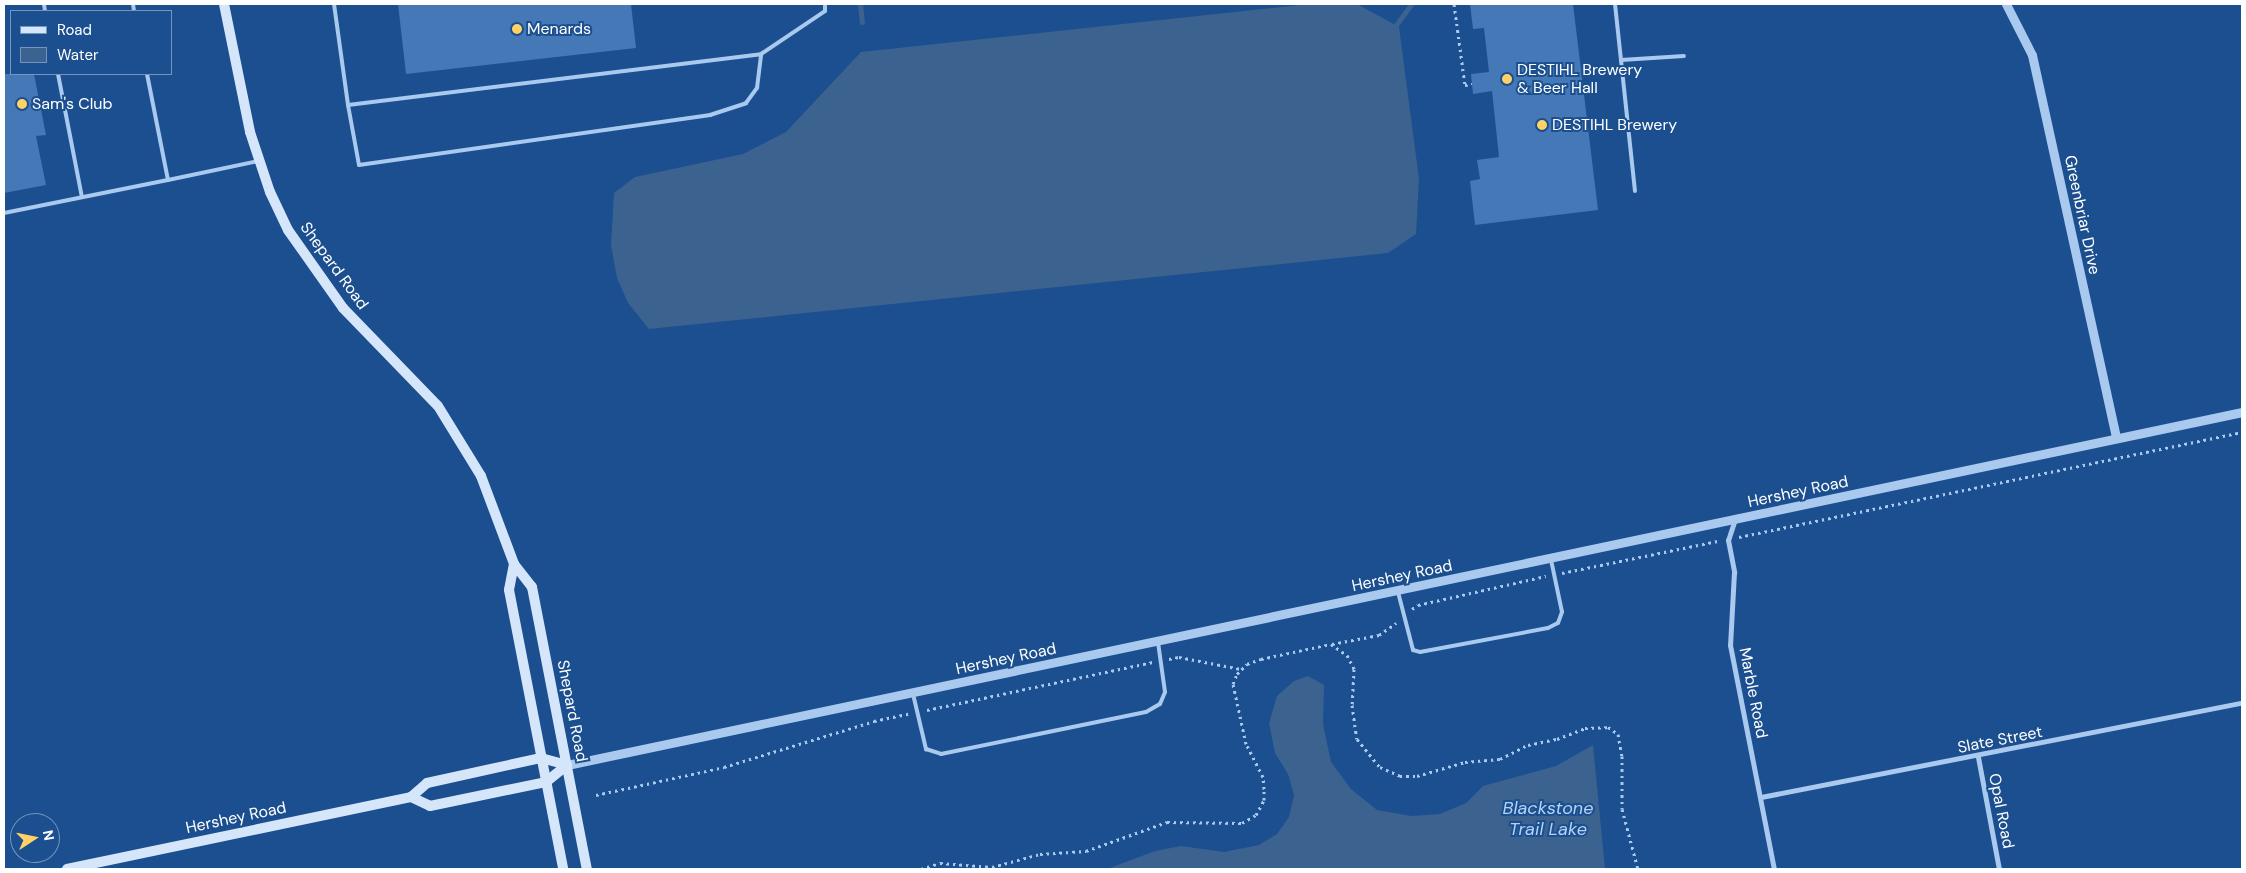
<!DOCTYPE html>
<style>
body{margin:0}
#map{position:relative;width:2246px;height:873px;overflow:hidden;background:#1b4f8f;font-family:"DM Sans",sans-serif}
div>[style]{position:absolute}
.water>*{inset:0;background:#3c6290}
.stream>*{height:5px;margin:-2.5px;padding:0 2.5px;transform-origin:2.5px;border-radius:2.5px;background:#3c6290}
.building>*{inset:0;background:#4478b7}
.path>*{height:3px;margin-top:-1.5px;transform-origin:0;background:repeating-linear-gradient(90deg,#a9c9ee 0 2.5px,transparent 0 6.5px)}
.service>*{height:4px;margin:-2px;padding:0 2px;transform-origin:2px;border-radius:2px;background:#a9c9ee}
.minor>*{height:5px;margin:-2.5px;padding:0 2.5px;transform-origin:2.5px;border-radius:2.5px;background:#a9c9ee}
.tertiary>*{height:9px;margin:-4.5px;padding:0 4.5px;transform-origin:4.5px;border-radius:4.5px;background:#a9c9ee}
.secondary>*{height:10px;margin:-5px;padding:0 5px;transform-origin:5px;border-radius:5px;background:#d6e6fa}
.dots>*{width:14px;height:14px;translate:-50% -50%;box-sizing:border-box;border:2px solid #1b4f8f;border-radius:50%}
span{translate:-50% -50%;white-space:nowrap;text-align:center;line-height:1.15;-webkit-text-stroke:4px #1b4f8f;paint-order:stroke}
.poi-label{font-size:16px;color:#fff}
.left{translate:0 -50%;text-align:left}
.street-label{font-size:16px;color:#fff}
.water-label{font-size:18px;color:#b5d3f5;font-style:italic}
.frame{position:absolute;inset:0;border:5px solid #fff;pointer-events:none}
.legend{position:absolute;left:10px;top:10px;width:162px;height:65px;box-sizing:border-box;background:#1b4f8f;border:1px solid #7695bc;margin:0;padding:6px 9px;list-style:none;font-size:15px;color:#fff}
.legend li{display:flex;align-items:center;gap:10px;height:25px}
.legend b{width:25px;border:1px solid #7695bc}
.north{position:absolute;left:10px;top:813px;width:50px;height:50px;box-sizing:border-box;background:#1b4f8f;border:1px solid #7695bc;border-radius:50%;rotate:79deg;font-size:14px;font-weight:700;line-height:20px;text-align:center;color:#fff}
.north::after{content:'';display:block;margin:auto;width:18px;height:22px;background:#ffd166;clip-path:polygon(50% 0,100% 100%,50% 72%,0 100%)}
</style>
<div id="map">
<div class="water">
<i style="clip-path:polygon(1309px 4px,1357px 4px,1399px 27px,1419px 179px,1416px 234px,1388px 253px,649px 329px,628px 303px,617px 278px,611px 245px,614px 193px,635px 177px,743px 154px,786px 132px,861px 52px)"></i>
<i style="clip-path:polygon(1308px 676px,1324px 685px,1323px 724px,1331px 762px,1351px 789px,1377px 810px,1411px 816px,1440px 814px,1466px 803px,1483px 786px,1556px 766px,1593px 745px,1605px 869px,1107px 869px,1155px 851px,1181px 846px,1224px 852px,1259px 845px,1277px 834px,1289px 817px,1294px 795px,1288px 774px,1275px 753px,1269px 723px,1277px 696px,1294px 681px)"></i>
</div>
<div class="stream">
<i style="left:860px;top:4px;width:18px;rotate:84deg"></i>
<i style="left:1396px;top:25px;width:26px;rotate:-54deg"></i>
</div>
<div class="building">
<i style="clip-path:polygon(398px 4px,631px 4px,636px 48px,406px 74px)"></i>
<i style="clip-path:polygon(1470px 4px,1573px 4px,1598px 210px,1475px 225px,1470px 181px,1480px 179px,1477px 160px,1499px 157px,1492px 91px,1473px 94px,1471px 74px,1489px 72px,1484px 28px,1473px 29px)"></i>
<i style="clip-path:polygon(4px 74px,34px 74px,46px 135px,36px 136px,46px 185px,4px 193px)"></i>
</div>
<div class="path">
<i style="left:1454px;top:4px;width:82px;rotate:82.3deg"></i>
<i style="left:1465px;top:85px;width:7px;rotate:-8deg"></i>
<i style="left:1739px;top:537px;width:514px;rotate:-11.79deg"></i>
<i style="left:1562px;top:573px;width:159px;rotate:-11.6deg"></i>
<i style="left:1412px;top:609px;width:7px;rotate:-34deg"></i>
<i style="left:1418px;top:605px;width:131px;rotate:-12.8deg"></i>
<i style="left:1332px;top:644px;width:48px;rotate:-10.8deg"></i>
<i style="left:1379px;top:635px;width:21px;rotate:-35deg"></i>
<i style="left:1169px;top:659px;width:10px;rotate:-11deg"></i>
<i style="left:1179px;top:657px;width:63px;rotate:11deg"></i>
<i style="left:927px;top:710px;width:231px;rotate:-12deg"></i>
<i style="left:596px;top:795px;width:131px;rotate:-12.3deg"></i>
<i style="left:724px;top:767px;width:157px;rotate:-17deg"></i>
<i style="left:874px;top:721px;width:35px;rotate:-12deg"></i>
<i style="left:921px;top:869px;width:20px;rotate:-18deg"></i>
<i style="left:940px;top:863px;width:52px;rotate:4.4deg"></i>
<i style="left:992px;top:867px;width:50px;rotate:-15.2deg"></i>
<i style="left:1040px;top:854px;width:46px;rotate:-3.7deg"></i>
<i style="left:1086px;top:851px;width:86px;rotate:-19.7deg"></i>
<i style="left:1167px;top:822px;width:75px;rotate:0.8deg"></i>
<i style="left:1242px;top:823px;width:16px;rotate:-30deg"></i>
<i style="left:1256px;top:815px;width:17px;rotate:-62deg"></i>
<i style="left:1264px;top:800px;width:11px;rotate:-90deg"></i>
<i style="left:1264px;top:789px;width:12px;rotate:-95deg"></i>
<i style="left:1263px;top:777px;width:37px;rotate:-117deg"></i>
<i style="left:1246px;top:744px;width:61px;rotate:-102.2deg"></i>
<i style="left:1233px;top:684px;width:11px;rotate:-68deg"></i>
<i style="left:1237px;top:674px;width:14px;rotate:-45deg"></i>
<i style="left:1247px;top:664px;width:15px;rotate:-20deg"></i>
<i style="left:1261px;top:659px;width:72px;rotate:-12.1deg"></i>
<i style="left:1331px;top:644px;width:19px;rotate:35deg"></i>
<i style="left:1347px;top:655px;width:16px;rotate:63deg"></i>
<i style="left:1354px;top:669px;width:36px;rotate:93deg"></i>
<i style="left:1352px;top:705px;width:34px;rotate:82deg"></i>
<i style="left:1357px;top:739px;width:36px;rotate:51deg"></i>
<i style="left:1380px;top:767px;width:22px;rotate:24deg"></i>
<i style="left:1400px;top:776px;width:17px"></i>
<i style="left:1417px;top:776px;width:50px;rotate:-16.3deg"></i>
<i style="left:1465px;top:762px;width:35px;rotate:-5deg"></i>
<i style="left:1500px;top:759px;width:31px;rotate:-27deg"></i>
<i style="left:1528px;top:745px;width:30px;rotate:-12deg"></i>
<i style="left:1557px;top:739px;width:30px;rotate:-21deg"></i>
<i style="left:1585px;top:728px;width:23px;rotate:-2deg"></i>
<i style="left:1608px;top:727px;width:12px;rotate:35deg"></i>
<i style="left:1618px;top:734px;width:22px;rotate:80deg"></i>
<i style="left:1622px;top:756px;width:53px;rotate:90deg"></i>
<i style="left:1622px;top:809px;width:62px;rotate:75.1deg"></i>
</div>
<div class="service">
<i style="left:44px;top:4px;width:7px;rotate:82deg"></i>
<i style="left:133px;top:4px;width:7px;rotate:82deg"></i>
<i style="left:334px;top:4px;width:102px;rotate:82.1deg"></i>
<i style="left:348px;top:105px;width:416px;rotate:-7deg"></i>
<i style="left:761px;top:54px;width:77px;rotate:-33.9deg"></i>
<i style="left:825px;top:11px;width:7px;rotate:-90deg"></i>
<i style="left:1615px;top:4px;width:188px;rotate:83.9deg"></i>
<i style="left:1621px;top:60px;width:63px;rotate:-3.6deg"></i>
<i style="left:58px;top:74px;width:125px;rotate:79deg"></i>
<i style="left:147px;top:74px;width:108px;rotate:78.8deg"></i>
<i style="left:168px;top:180px;width:92px;rotate:-11.9deg"></i>
<i style="left:348px;top:105px;width:61px;rotate:79.6deg"></i>
<i style="left:359px;top:165px;width:355px;rotate:-8.1deg"></i>
<i style="left:710px;top:115px;width:38px;rotate:-18deg"></i>
<i style="left:746px;top:103px;width:19px;rotate:-54deg"></i>
<i style="left:757px;top:88px;width:34px;rotate:-83deg"></i>
<i style="left:4px;top:213px;width:167px;rotate:-11.4deg"></i>
<i style="left:1398px;top:592px;width:60px;rotate:75.5deg"></i>
<i style="left:1413px;top:650px;width:7px;rotate:16deg"></i>
<i style="left:1420px;top:652px;width:130px;rotate:-10.6deg"></i>
<i style="left:1548px;top:628px;width:11px;rotate:-27deg"></i>
<i style="left:1558px;top:623px;width:12px;rotate:-70deg"></i>
<i style="left:1562px;top:612px;width:53px;rotate:-101.9deg"></i>
<i style="left:913px;top:694px;width:57px;rotate:76.7deg"></i>
<i style="left:926px;top:749px;width:16px;rotate:18deg"></i>
<i style="left:941px;top:754px;width:209px;rotate:-11.6deg"></i>
<i style="left:1146px;top:712px;width:16px;rotate:-30deg"></i>
<i style="left:1160px;top:704px;width:13px;rotate:-67deg"></i>
<i style="left:1165px;top:692px;width:50px;rotate:-98deg"></i>
</div>
<div class="minor">
<i style="left:1734px;top:522px;width:19px;rotate:108deg"></i>
<i style="left:1728px;top:540px;width:33px;rotate:79deg"></i>
<i style="left:1734px;top:572px;width:73px;rotate:93.1deg"></i>
<i style="left:1730px;top:645px;width:228px;rotate:78.9deg"></i>
<i style="left:1978px;top:757px;width:114px;rotate:79.4deg"></i>
<i style="left:1761px;top:797px;width:490px;rotate:-11.1deg"></i>
</div>
<div class="tertiary">
<i style="left:2006px;top:4px;width:57px;rotate:63deg"></i>
<i style="left:2032px;top:55px;width:392px;rotate:77.6deg"></i>
<i style="left:567px;top:765px;width:1712px;rotate:-11.9deg"></i>
</div>
<div class="secondary">
<i style="left:224px;top:4px;width:131px;rotate:78.5deg"></i>
<i style="left:250px;top:132px;width:63px;rotate:71.6deg"></i>
<i style="left:270px;top:192px;width:42px;rotate:64.7deg"></i>
<i style="left:288px;top:230px;width:95px;rotate:54.8deg"></i>
<i style="left:343px;top:308px;width:136px;rotate:45.9deg"></i>
<i style="left:438px;top:406px;width:82px;rotate:58.4deg"></i>
<i style="left:481px;top:476px;width:94px;rotate:69.4deg"></i>
<i style="left:514px;top:564px;width:29px;rotate:52deg"></i>
<i style="left:532px;top:587px;width:287px;rotate:79deg"></i>
<i style="left:514px;top:564px;width:26px;rotate:101deg"></i>
<i style="left:509px;top:590px;width:284px;rotate:79deg"></i>
<i style="left:411px;top:797px;width:21px;rotate:25deg"></i>
<i style="left:430px;top:806px;width:118px;rotate:-11.7deg"></i>
<i style="left:546px;top:782px;width:27px;rotate:-39deg"></i>
<i style="left:67px;top:869px;width:351px;rotate:-11.8deg"></i>
<i style="left:411px;top:797px;width:21px;rotate:-41deg"></i>
<i style="left:427px;top:783px;width:117px;rotate:-12.4deg"></i>
<i style="left:541px;top:758px;width:27px;rotate:15deg"></i>
</div>
<div class="dots">
<i style="left:517px;top:29px;background:#ffd166"></i>
<i style="left:1507px;top:79px;background:#ffd166"></i>
<i style="left:22px;top:104px;background:#ffd166"></i>
<i style="left:1542px;top:125px;background:#ffd166"></i>
</div>
<div class="poi-label">
<span class="left" style="left:527px;top:29px">Menards</span>
<span class="left" style="left:1517px;top:79px">DESTIHL Brewery<br>&amp; Beer Hall</span>
<span class="left" style="left:32px;top:104px">Sam's Club</span>
<span class="left" style="left:1552px;top:125px">DESTIHL Brewery</span>
</div>
<div class="street-label">
<span style="left:2082px;top:215px;rotate:78deg">Greenbriar Drive</span>
<span style="left:334px;top:266px;rotate:54deg">Shepard Road</span>
<span style="left:1798px;top:492px;rotate:-12deg">Hershey Road</span>
<span style="left:1402px;top:576px;rotate:-12deg">Hershey Road</span>
<span style="left:1006px;top:659px;rotate:-12deg">Hershey Road</span>
<span style="left:1753px;top:693px;rotate:79deg">Marble Road</span>
<span style="left:572px;top:711px;rotate:79deg">Shepard Road</span>
<span style="left:2000px;top:740px;rotate:-11deg">Slate Street</span>
<span style="left:2001px;top:811px;rotate:79deg">Opal Road</span>
<span style="left:236px;top:818px;rotate:-12deg">Hershey Road</span>
</div>
<div class="water-label">
<span style="left:1548px;top:819px">Blackstone<br>Trail Lake</span>
</div>
<div class="frame"></div>
<ul class="legend">
<li><b style="height:6px;background:#d6e6fa"></b>Road</li>
<li><b style="height:14px;background:#3c6290"></b>Water</li>
</ul>
<div class="north">N</div>
</div>
